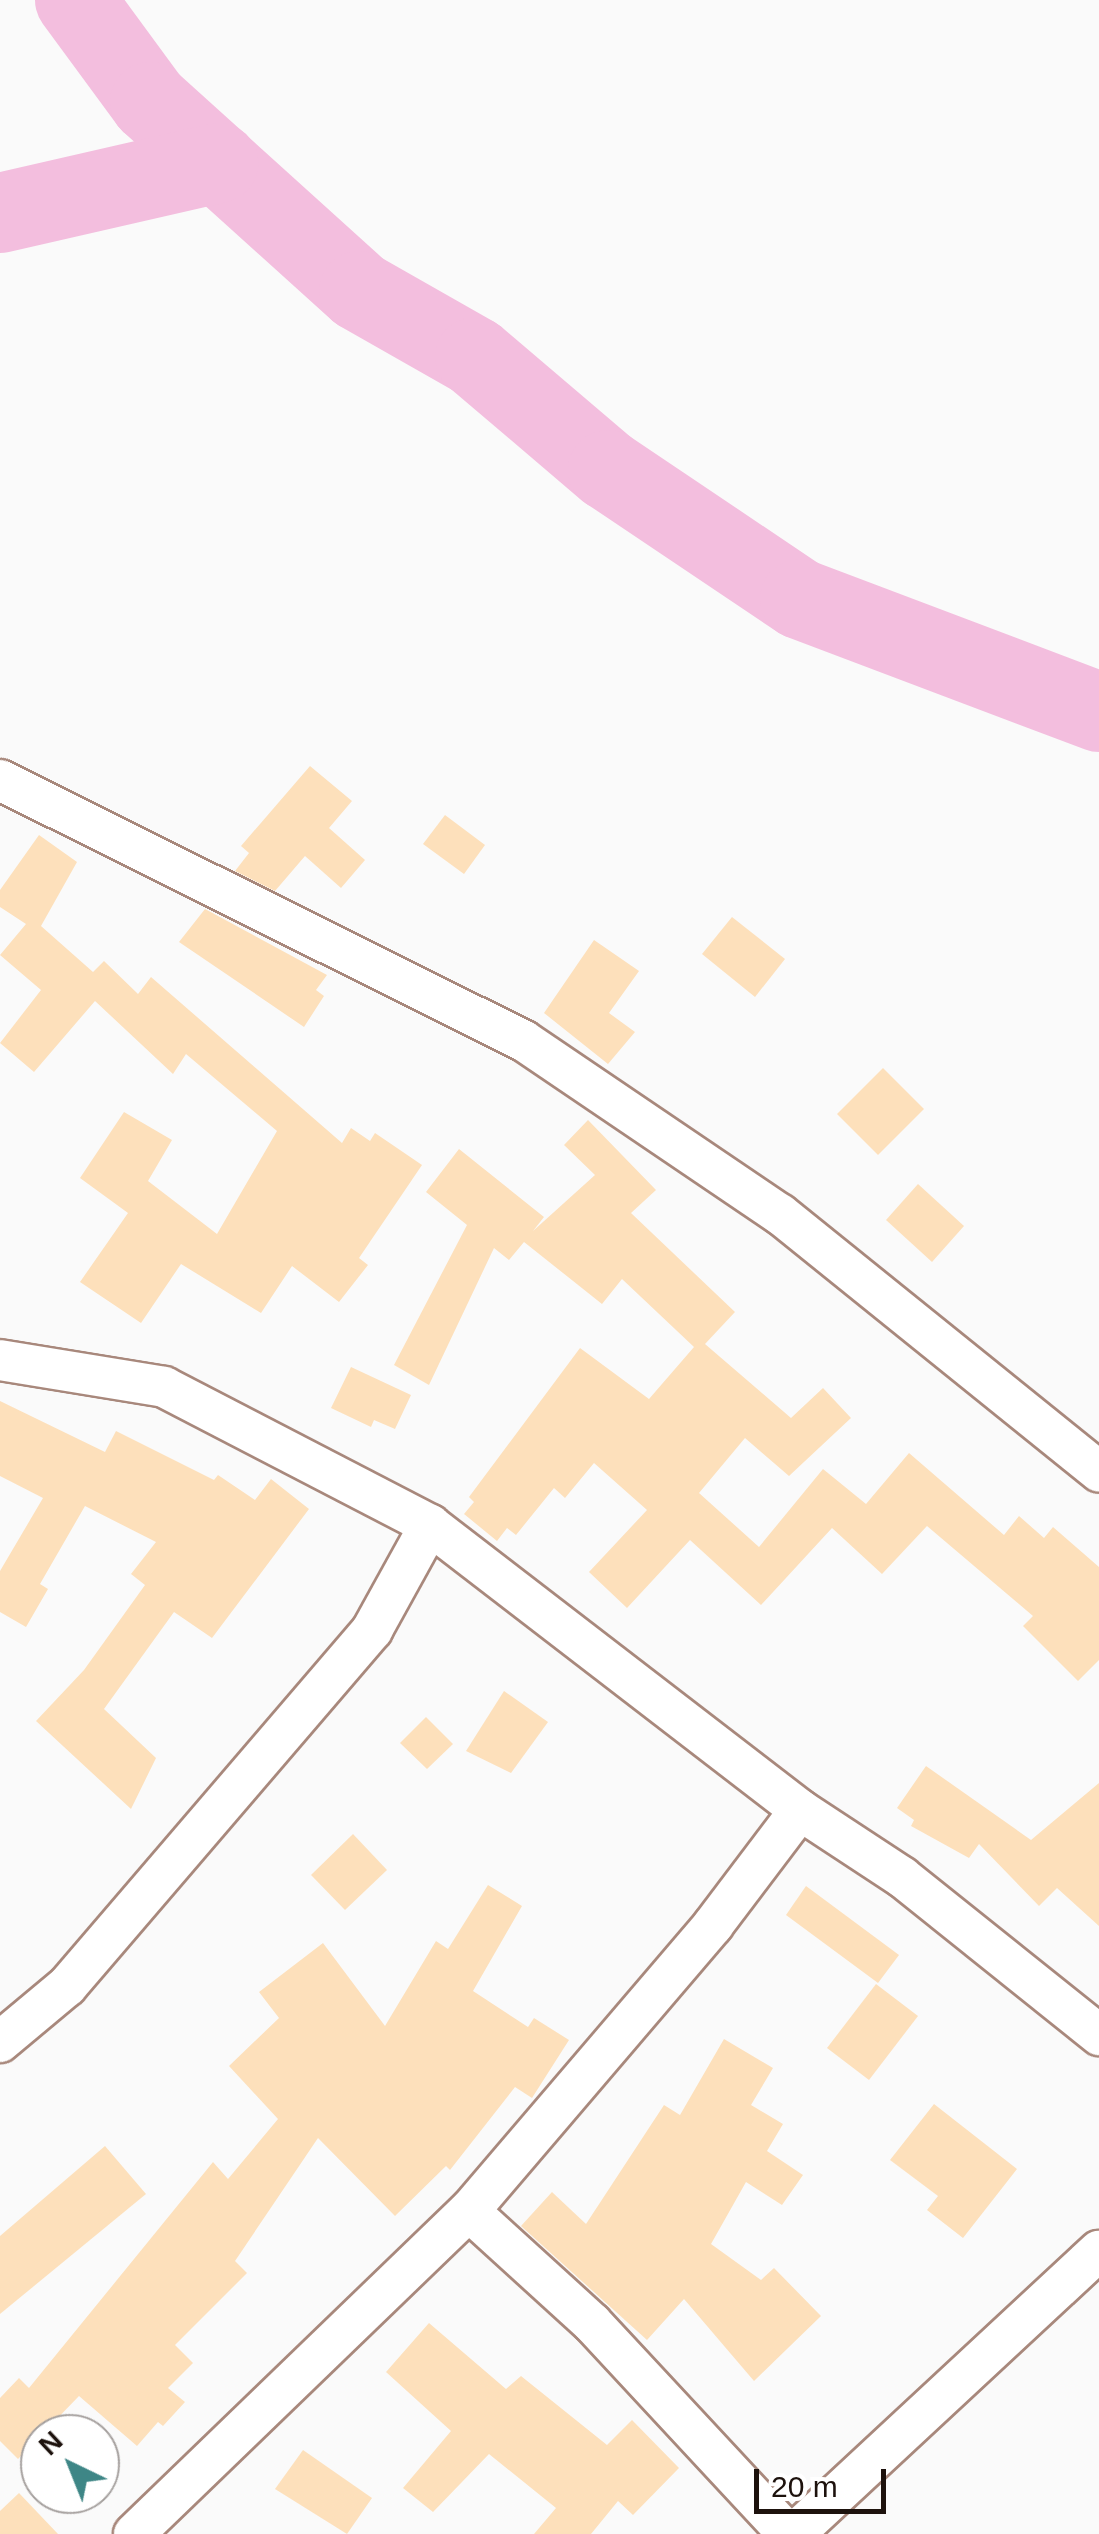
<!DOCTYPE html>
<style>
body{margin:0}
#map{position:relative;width:1099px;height:2534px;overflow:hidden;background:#fafafa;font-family:Helvetica,sans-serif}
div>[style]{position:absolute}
.river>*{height:80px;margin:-40px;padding:0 40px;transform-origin:40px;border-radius:40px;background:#f3bede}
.building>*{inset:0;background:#fde0bb}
.roads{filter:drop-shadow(2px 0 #a8887c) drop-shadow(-2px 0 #a8887c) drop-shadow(0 2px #a8887c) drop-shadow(0 -2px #a8887c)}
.street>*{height:40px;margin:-20px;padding:0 20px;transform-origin:20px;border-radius:20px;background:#fff}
span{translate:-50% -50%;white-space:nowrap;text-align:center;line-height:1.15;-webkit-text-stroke:10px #fff;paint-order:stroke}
.north{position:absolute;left:20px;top:2414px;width:100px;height:100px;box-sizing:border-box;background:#fff;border:2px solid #a5a09e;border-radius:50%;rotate:317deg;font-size:28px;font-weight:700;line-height:40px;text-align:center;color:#1d120d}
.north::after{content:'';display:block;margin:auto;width:35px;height:45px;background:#3e8686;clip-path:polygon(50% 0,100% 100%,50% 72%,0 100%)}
.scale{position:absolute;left:754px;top:2469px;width:132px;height:45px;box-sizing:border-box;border:5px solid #1d120d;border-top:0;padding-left:12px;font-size:30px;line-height:35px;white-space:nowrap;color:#1d120d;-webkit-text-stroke:8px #fff;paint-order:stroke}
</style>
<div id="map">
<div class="river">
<i style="left:75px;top:0;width:127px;rotate:53.7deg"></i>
<i style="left:150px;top:102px;width:282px;rotate:42.1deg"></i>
<i style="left:359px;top:291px;width:133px;rotate:29.6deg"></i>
<i style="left:475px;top:357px;width:175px;rotate:40.4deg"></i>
<i style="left:608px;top:470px;width:231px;rotate:33.9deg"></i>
<i style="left:800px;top:599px;width:320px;rotate:20.7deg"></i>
<i style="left:0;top:213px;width:224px;rotate:-12.9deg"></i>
</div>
<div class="building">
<i style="clip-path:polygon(310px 766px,352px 801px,329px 828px,365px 860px,341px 888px,305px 856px,275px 891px,235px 871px,249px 853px,241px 846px)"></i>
<i style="clip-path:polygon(445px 815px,485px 845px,464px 874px,423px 844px)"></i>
<i style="clip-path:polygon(39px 835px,77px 862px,41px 926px,93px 972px,104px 961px,138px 994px,151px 977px,342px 1143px,351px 1128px,370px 1141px,375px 1133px,422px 1165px,359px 1258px,368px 1265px,339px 1302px,292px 1266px,261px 1313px,181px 1264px,141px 1323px,80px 1282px,128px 1213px,80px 1178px,124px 1112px,172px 1140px,148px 1181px,217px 1234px,277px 1131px,186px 1054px,173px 1074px,95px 1001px,34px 1072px,0 1043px,41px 990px,0 955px,26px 924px,0 907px,0 890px)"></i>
<i style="clip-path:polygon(205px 909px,327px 975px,316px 990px,324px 996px,304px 1027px,179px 942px)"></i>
<i style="clip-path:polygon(732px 917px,785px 959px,755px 997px,702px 954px)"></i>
<i style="clip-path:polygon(594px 940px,639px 971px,609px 1013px,635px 1032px,608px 1064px,544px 1013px)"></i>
<i style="clip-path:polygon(883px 1068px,924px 1109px,878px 1155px,837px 1114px)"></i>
<i style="clip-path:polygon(588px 1120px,656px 1190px,631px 1213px,735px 1312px,705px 1344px,791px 1418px,823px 1388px,851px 1418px,789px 1476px,745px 1438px,699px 1493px,759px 1547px,823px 1469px,866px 1504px,909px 1453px,1004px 1535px,1019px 1516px,1044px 1538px,1053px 1527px,1099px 1567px,1099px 1660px,1078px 1681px,1023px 1626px,1033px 1616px,927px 1526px,882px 1574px,832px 1528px,761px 1605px,690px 1540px,627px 1608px,589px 1572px,647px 1510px,594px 1463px,565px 1498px,554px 1488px,516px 1535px,507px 1528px,497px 1541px,464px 1514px,474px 1502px,469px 1497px,580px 1348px,649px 1399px,694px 1347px,622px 1279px,602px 1304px,524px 1242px,509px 1260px,494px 1248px,429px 1385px,394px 1365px,467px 1225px,426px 1192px,459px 1149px,544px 1217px,533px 1231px,595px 1175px,564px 1145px)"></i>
<i style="clip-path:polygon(918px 1184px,964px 1226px,932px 1262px,886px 1220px)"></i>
<i style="clip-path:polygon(351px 1367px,411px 1395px,395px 1429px,374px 1420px,371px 1427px,331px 1408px)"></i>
<i style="clip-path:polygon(0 1401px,105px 1452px,116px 1431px,214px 1480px,218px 1475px,255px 1500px,271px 1479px,309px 1509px,212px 1638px,174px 1612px,104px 1709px,156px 1758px,131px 1809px,36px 1721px,84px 1670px,145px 1585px,131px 1574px,156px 1542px,85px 1506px,40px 1584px,48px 1589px,26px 1627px,0 1612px,0 1571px,43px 1498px,0 1476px)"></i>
<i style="clip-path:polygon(504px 1691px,548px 1722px,511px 1773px,466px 1751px)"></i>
<i style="clip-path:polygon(426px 1717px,453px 1744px,427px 1769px,400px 1743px)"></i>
<i style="clip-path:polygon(926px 1766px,1031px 1840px,1099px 1783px,1099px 1926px,1057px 1888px,1039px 1906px,979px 1844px,969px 1858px,911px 1826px,914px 1820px,897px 1808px)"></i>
<i style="clip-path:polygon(353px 1834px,387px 1870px,345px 1910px,311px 1875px)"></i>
<i style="clip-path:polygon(488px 1885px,522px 1906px,473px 1991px,528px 2027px,534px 2018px,569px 2040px,532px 2098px,515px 2087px,450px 2170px,446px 2166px,395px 2216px,318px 2138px,235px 2261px,247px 2273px,175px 2345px,193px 2363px,168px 2388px,185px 2402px,163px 2426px,158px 2422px,137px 2446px,79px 2396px,18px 2459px,0 2441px,0 2398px,19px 2378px,29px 2388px,213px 2162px,228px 2179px,278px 2119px,229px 2066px,279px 2018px,259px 1992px,323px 1943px,385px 2026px,436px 1941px,448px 1949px)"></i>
<i style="clip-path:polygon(806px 1886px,899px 1955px,878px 1983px,786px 1915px)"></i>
<i style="clip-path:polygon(876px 1984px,918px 2016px,869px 2080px,827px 2048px)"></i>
<i style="clip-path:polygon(724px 2039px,773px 2068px,751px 2105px,783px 2124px,767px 2151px,803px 2175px,782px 2205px,746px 2182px,711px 2244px,761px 2280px,774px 2268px,821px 2316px,754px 2381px,684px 2299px,647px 2340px,521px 2226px,552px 2192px,586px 2224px,664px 2105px,680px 2115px)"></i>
<i style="clip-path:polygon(934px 2104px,1017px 2169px,963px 2238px,927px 2210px,938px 2196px,890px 2160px)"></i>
<i style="clip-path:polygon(105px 2146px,146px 2194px,0 2314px,0 2236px)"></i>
<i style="clip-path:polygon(429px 2323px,506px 2389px,521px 2376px,607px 2445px,632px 2420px,679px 2468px,633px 2515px,618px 2501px,591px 2534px,534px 2534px,556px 2508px,489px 2454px,433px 2512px,403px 2488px,451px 2431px,386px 2372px)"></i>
<i style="clip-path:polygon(303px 2450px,372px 2498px,347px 2534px,275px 2489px)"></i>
<i style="clip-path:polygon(19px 2493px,58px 2534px,0 2534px,0 2511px)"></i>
</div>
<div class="roads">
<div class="street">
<i style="left:0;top:780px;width:585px;rotate:26.48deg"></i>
<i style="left:524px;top:1041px;width:309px;rotate:34.1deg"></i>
<i style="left:780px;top:1214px;width:410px;rotate:38.9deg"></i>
<i style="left:0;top:1360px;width:166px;rotate:9.3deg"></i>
<i style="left:164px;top:1387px;width:300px;rotate:27.4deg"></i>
<i style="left:430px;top:1525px;width:467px;rotate:37.6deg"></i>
<i style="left:800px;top:1810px;width:122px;rotate:33.3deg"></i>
<i style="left:902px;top:1877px;width:253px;rotate:38.7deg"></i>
<i style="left:0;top:2042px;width:87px;rotate:-39.9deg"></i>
<i style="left:67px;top:1986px;width:469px;rotate:-49.4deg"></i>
<i style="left:372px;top:1630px;width:120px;rotate:-61.1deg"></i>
<i style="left:469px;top:2211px;width:166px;rotate:42.3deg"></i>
<i style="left:592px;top:2323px;width:288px;rotate:47.1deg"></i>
<i style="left:134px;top:2534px;width:465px;rotate:-44deg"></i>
<i style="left:469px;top:2211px;width:376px;rotate:-49.5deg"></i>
<i style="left:713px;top:1925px;width:144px;rotate:-52.9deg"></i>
<i style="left:794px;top:2534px;width:416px;rotate:-42.9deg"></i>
</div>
</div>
<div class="north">N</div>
<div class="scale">20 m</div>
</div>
